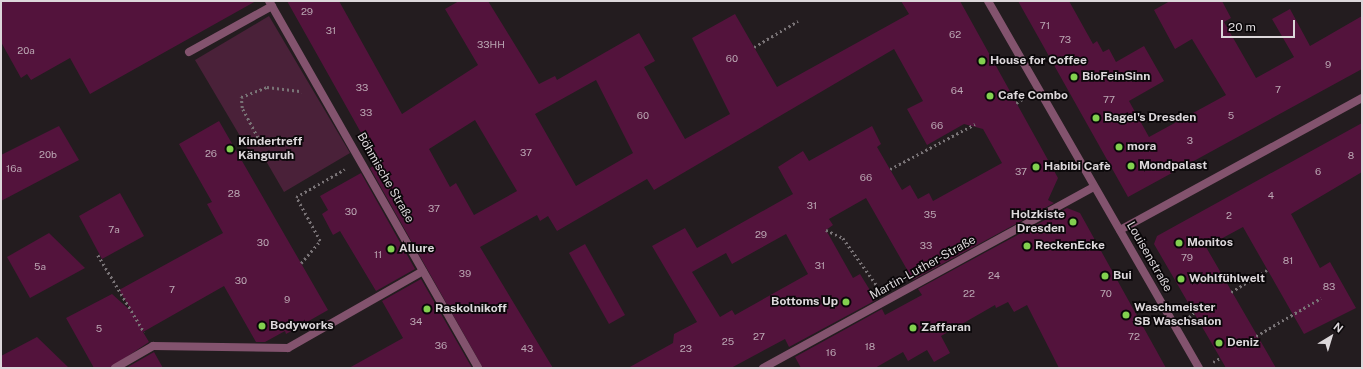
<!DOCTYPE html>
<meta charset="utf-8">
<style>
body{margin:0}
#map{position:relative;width:1363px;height:369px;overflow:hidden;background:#231c1f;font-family:"Public Sans",sans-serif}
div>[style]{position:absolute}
.green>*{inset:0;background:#4a2139}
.building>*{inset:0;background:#53133c}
.path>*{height:2.5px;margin-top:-1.25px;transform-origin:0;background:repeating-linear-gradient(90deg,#797376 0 2px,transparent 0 5px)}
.service>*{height:8px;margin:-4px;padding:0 4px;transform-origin:4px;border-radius:4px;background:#83536e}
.minor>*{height:8px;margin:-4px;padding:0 4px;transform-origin:4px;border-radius:4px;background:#83536e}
.dots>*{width:11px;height:11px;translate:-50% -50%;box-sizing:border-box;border:2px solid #0a0709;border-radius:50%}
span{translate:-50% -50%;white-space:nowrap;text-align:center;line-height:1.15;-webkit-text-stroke:3.5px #0a0709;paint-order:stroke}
.number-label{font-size:10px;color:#baa6b2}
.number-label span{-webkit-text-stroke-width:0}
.poi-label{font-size:12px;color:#dcd7da;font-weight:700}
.left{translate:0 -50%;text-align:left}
.right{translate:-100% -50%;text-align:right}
.street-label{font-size:12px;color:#dcd7da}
.frame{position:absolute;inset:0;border:2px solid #dcd7da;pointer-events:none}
.north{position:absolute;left:1311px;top:317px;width:40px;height:40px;-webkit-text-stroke:3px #0a0709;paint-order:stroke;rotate:38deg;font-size:11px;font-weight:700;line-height:16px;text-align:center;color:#dcd7da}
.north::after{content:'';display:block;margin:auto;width:14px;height:18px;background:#dcd7da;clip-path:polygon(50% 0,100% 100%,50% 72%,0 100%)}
.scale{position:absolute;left:1221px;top:20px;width:74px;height:18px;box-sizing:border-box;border:2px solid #dcd7da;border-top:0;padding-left:5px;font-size:12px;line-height:14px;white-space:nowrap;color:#dcd7da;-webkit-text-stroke:3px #0a0709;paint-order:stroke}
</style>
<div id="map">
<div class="green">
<i style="clip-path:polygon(269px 16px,350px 153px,284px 192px,262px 154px,253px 158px,195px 60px)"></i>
</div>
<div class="building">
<i style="clip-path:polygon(1px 1px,256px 1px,90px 94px,70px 58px,31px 80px,27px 74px,21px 78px,1px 42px)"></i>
<i style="clip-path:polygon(evenodd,287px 1px,339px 1px,402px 114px,478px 65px,445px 9px,459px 1px,488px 1px,539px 84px,555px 76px,557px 80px,639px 33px,655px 61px,644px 67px,685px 139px,730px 114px,692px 38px,735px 14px,777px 87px,909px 14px,901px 1px,960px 1px,1058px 178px,1048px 200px,1054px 203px,913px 280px,866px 198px,829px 219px,833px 225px,826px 230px,853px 278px,860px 274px,876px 300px,789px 347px,785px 339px,731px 368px,628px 368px,673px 343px,674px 334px,697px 322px,652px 246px,685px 228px,697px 248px,793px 194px,778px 167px,803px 151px,809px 161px,872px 126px,881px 144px,877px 147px,902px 190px,910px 185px,918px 199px,929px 193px,933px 201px,1002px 163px,983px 129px,964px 124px,927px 145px,907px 109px,923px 101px,894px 49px,654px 190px,647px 179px,557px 231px,548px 216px,540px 221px,537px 215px,480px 247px,553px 368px,483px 368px,370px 168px,378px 163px,287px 1px,596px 80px,633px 153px,576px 186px,535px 114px,596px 80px,287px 1px,475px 120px,517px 191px,474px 215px,456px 183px,450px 187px,429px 149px,475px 120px,287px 1px,786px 234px,808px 274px,735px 315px,732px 310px,720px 317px,692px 272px,726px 253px,732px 264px,786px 234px)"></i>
<i style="clip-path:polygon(1018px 1px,1069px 1px,1093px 44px,1097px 41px,1103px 52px,1109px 49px,1116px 62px,1144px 46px,1164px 81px,1129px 101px,1149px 137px,1226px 95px,1192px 39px,1175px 49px,1154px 10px,1170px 1px,1222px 1px,1231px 18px,1224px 22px,1256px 78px,1294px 57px,1272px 19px,1290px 9px,1310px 46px,1362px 16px,1362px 69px,1128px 197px)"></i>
<i style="clip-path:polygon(219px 121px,328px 310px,286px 334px,285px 331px,265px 342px,256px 342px,224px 286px,143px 332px,149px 342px,110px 368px,94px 368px,66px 318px,112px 294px,132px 312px,119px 290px,223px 233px,207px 204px,212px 202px,179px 144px)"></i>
<i style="clip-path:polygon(1362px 123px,1362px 172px,1291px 214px,1320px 268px,1330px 262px,1356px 308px,1304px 334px,1243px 227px,1206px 247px,1276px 368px,1226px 368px,1154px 244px,1157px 236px)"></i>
<i style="clip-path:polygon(59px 126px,79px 160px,1px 201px,1px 155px)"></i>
<i style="clip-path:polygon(361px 173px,415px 269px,376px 291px,340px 231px,333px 235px,322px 214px,328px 210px,320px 196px)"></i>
<i style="clip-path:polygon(120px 193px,144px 236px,102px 259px,79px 216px)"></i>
<i style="clip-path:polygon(1067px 208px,1080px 213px,1166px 368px,1059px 368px,1027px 305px,1014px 312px,1008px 302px,996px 308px,995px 305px,941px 336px,950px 353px,934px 362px,927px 350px,908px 361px,903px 352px,875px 368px,801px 368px,795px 357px,882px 309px,885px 315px,922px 295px,918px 289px)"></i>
<i style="clip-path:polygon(49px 233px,85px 268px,30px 298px,7px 257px)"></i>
<i style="clip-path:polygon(585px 244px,625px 315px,609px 324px,569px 253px)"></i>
<i style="clip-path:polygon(421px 279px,472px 368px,349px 368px,403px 338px,382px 301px)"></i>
<i style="clip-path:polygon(37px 337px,69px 368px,1px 368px,1px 356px)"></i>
<i style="clip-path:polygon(154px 352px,163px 368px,126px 368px)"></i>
</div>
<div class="path">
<i style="left:754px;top:47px;width:51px;rotate:-30.6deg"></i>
<i style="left:1016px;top:103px;width:9px;rotate:-32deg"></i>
<i style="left:260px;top:142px;width:38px;rotate:-118deg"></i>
<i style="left:242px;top:108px;width:11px;rotate:-95deg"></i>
<i style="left:241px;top:97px;width:28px;rotate:-21deg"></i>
<i style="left:267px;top:87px;width:35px;rotate:7deg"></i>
<i style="left:890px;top:169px;width:96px;rotate:-27.9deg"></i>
<i style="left:826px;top:230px;width:19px;rotate:25deg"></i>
<i style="left:843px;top:238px;width:60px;rotate:54.5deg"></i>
<i style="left:98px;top:255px;width:90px;rotate:59.1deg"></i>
<i style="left:301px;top:263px;width:29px;rotate:-49deg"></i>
<i style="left:320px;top:241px;width:50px;rotate:-118.6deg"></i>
<i style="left:296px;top:197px;width:56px;rotate:-29.7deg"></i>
<i style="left:1231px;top:292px;width:42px;rotate:-31.4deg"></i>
<i style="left:1189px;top:317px;width:6px;rotate:-39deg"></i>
<i style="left:1256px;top:336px;width:75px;rotate:-30.3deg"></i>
<i style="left:1213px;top:362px;width:8px;rotate:-30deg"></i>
</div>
<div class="service">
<i style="left:189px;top:52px;width:95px;rotate:-29deg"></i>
</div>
<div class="minor">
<i style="left:269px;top:1px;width:422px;rotate:60.3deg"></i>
<i style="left:988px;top:1px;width:423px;rotate:60.1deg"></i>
<i style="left:1120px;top:230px;width:276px;rotate:-28.6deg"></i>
<i style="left:115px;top:368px;width:44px;rotate:-30.1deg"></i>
<i style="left:153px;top:346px;width:135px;rotate:0.8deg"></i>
<i style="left:288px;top:348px;width:155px;rotate:-29.7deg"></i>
<i style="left:763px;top:368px;width:377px;rotate:-28.7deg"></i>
</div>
<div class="dots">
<i style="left:982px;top:61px;background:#82d04f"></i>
<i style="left:1074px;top:77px;background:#82d04f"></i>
<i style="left:990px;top:96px;background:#82d04f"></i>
<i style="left:1096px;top:118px;background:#82d04f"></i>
<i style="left:1119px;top:147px;background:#82d04f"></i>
<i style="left:230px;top:149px;background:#82d04f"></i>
<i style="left:1131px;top:166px;background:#82d04f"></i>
<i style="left:1036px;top:167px;background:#82d04f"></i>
<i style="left:1073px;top:222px;background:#82d04f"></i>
<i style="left:1179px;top:243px;background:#82d04f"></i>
<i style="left:1027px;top:246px;background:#82d04f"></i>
<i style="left:391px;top:249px;background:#82d04f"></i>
<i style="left:1105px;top:276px;background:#82d04f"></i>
<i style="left:1181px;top:279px;background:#82d04f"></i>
<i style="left:846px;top:302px;background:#82d04f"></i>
<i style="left:427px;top:309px;background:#82d04f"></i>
<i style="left:1126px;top:315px;background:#82d04f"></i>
<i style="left:262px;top:326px;background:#82d04f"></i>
<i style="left:913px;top:328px;background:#82d04f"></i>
<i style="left:1219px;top:343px;background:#82d04f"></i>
</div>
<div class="number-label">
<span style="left:307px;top:12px">29</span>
<span style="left:1045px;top:26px">71</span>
<span style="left:331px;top:31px">31</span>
<span style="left:955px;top:35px">62</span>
<span style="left:1065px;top:40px">73</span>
<span style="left:491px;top:45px">33HH</span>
<span style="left:26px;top:51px">20a</span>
<span style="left:732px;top:59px">60</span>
<span style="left:1328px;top:65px">9</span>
<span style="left:362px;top:88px">33</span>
<span style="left:1278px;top:90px">7</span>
<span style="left:957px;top:91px">64</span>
<span style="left:1109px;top:100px">77</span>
<span style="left:366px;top:113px">33</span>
<span style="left:643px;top:116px">60</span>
<span style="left:1231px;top:116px">5</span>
<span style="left:937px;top:126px">66</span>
<span style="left:1190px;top:141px">3</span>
<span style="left:526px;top:153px">37</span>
<span style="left:211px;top:154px">26</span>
<span style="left:48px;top:155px">20b</span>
<span style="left:1351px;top:156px">8</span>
<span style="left:14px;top:169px">16a</span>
<span style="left:1021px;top:172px">37</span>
<span style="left:1318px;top:172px">6</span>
<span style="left:866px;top:178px">66</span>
<span style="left:234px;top:194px">28</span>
<span style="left:1271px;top:196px">4</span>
<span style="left:812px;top:206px">31</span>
<span style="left:434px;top:209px">37</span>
<span style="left:351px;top:212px">30</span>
<span style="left:930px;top:215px">35</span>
<span style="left:1229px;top:216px">2</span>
<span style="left:114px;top:230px">7a</span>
<span style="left:761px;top:235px">29</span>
<span style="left:263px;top:243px">30</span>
<span style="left:926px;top:246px">33</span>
<span style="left:378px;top:255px">11</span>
<span style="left:1187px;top:258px">79</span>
<span style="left:1288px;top:261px">81</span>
<span style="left:820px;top:266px">31</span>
<span style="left:40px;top:267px">5a</span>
<span style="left:465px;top:274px">39</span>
<span style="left:994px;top:276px">24</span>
<span style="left:241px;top:281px">30</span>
<span style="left:1329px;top:287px">83</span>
<span style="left:172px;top:290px">7</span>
<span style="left:969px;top:294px">22</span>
<span style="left:1106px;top:294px">70</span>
<span style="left:287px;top:300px">9</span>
<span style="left:416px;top:322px">34</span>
<span style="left:99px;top:329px">5</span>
<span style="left:759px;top:337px">27</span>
<span style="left:1134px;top:337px">72</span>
<span style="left:728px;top:342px">25</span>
<span style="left:441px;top:346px">36</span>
<span style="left:870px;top:347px">18</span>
<span style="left:527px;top:349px">43</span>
<span style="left:686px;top:349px">23</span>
<span style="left:831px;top:353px">16</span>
</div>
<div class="poi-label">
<span class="left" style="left:990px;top:61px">House for Coffee</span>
<span class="left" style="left:1082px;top:77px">BioFeinSinn</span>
<span class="left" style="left:998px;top:96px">Cafe Combo</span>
<span class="left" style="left:1104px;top:118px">Bagel's Dresden</span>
<span class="left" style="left:238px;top:149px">Kindertreff<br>Känguruh</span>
<span class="left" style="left:1127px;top:147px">mora</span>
<span class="left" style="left:1139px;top:166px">Mondpalast</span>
<span class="left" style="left:1044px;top:167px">Habibi Cafè</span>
<span class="right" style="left:1065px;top:222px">Holzkiste<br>Dresden</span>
<span class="left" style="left:1187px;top:243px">Monitos</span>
<span class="left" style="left:1035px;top:246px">ReckenEcke</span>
<span class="left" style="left:399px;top:249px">Allure</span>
<span class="left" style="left:1113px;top:276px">Bui</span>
<span class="left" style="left:1189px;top:279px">Wohlfühlwelt</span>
<span class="right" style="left:838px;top:302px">Bottoms Up</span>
<span class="left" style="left:1134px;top:315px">Waschmeister<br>SB Waschsalon</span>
<span class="left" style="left:435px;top:309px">Raskolnikoff</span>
<span class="left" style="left:270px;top:326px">Bodyworks</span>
<span class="left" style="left:921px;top:328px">Zaffaran</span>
<span class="left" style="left:1227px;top:343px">Deniz</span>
</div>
<div class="street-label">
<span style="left:385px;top:178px;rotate:60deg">Böhmische Straße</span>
<span style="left:1149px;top:257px;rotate:60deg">Louisenstraße</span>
<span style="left:923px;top:268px;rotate:-29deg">Martin-Luther-Straße</span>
</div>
<div class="frame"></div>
<div class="north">N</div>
<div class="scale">20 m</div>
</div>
